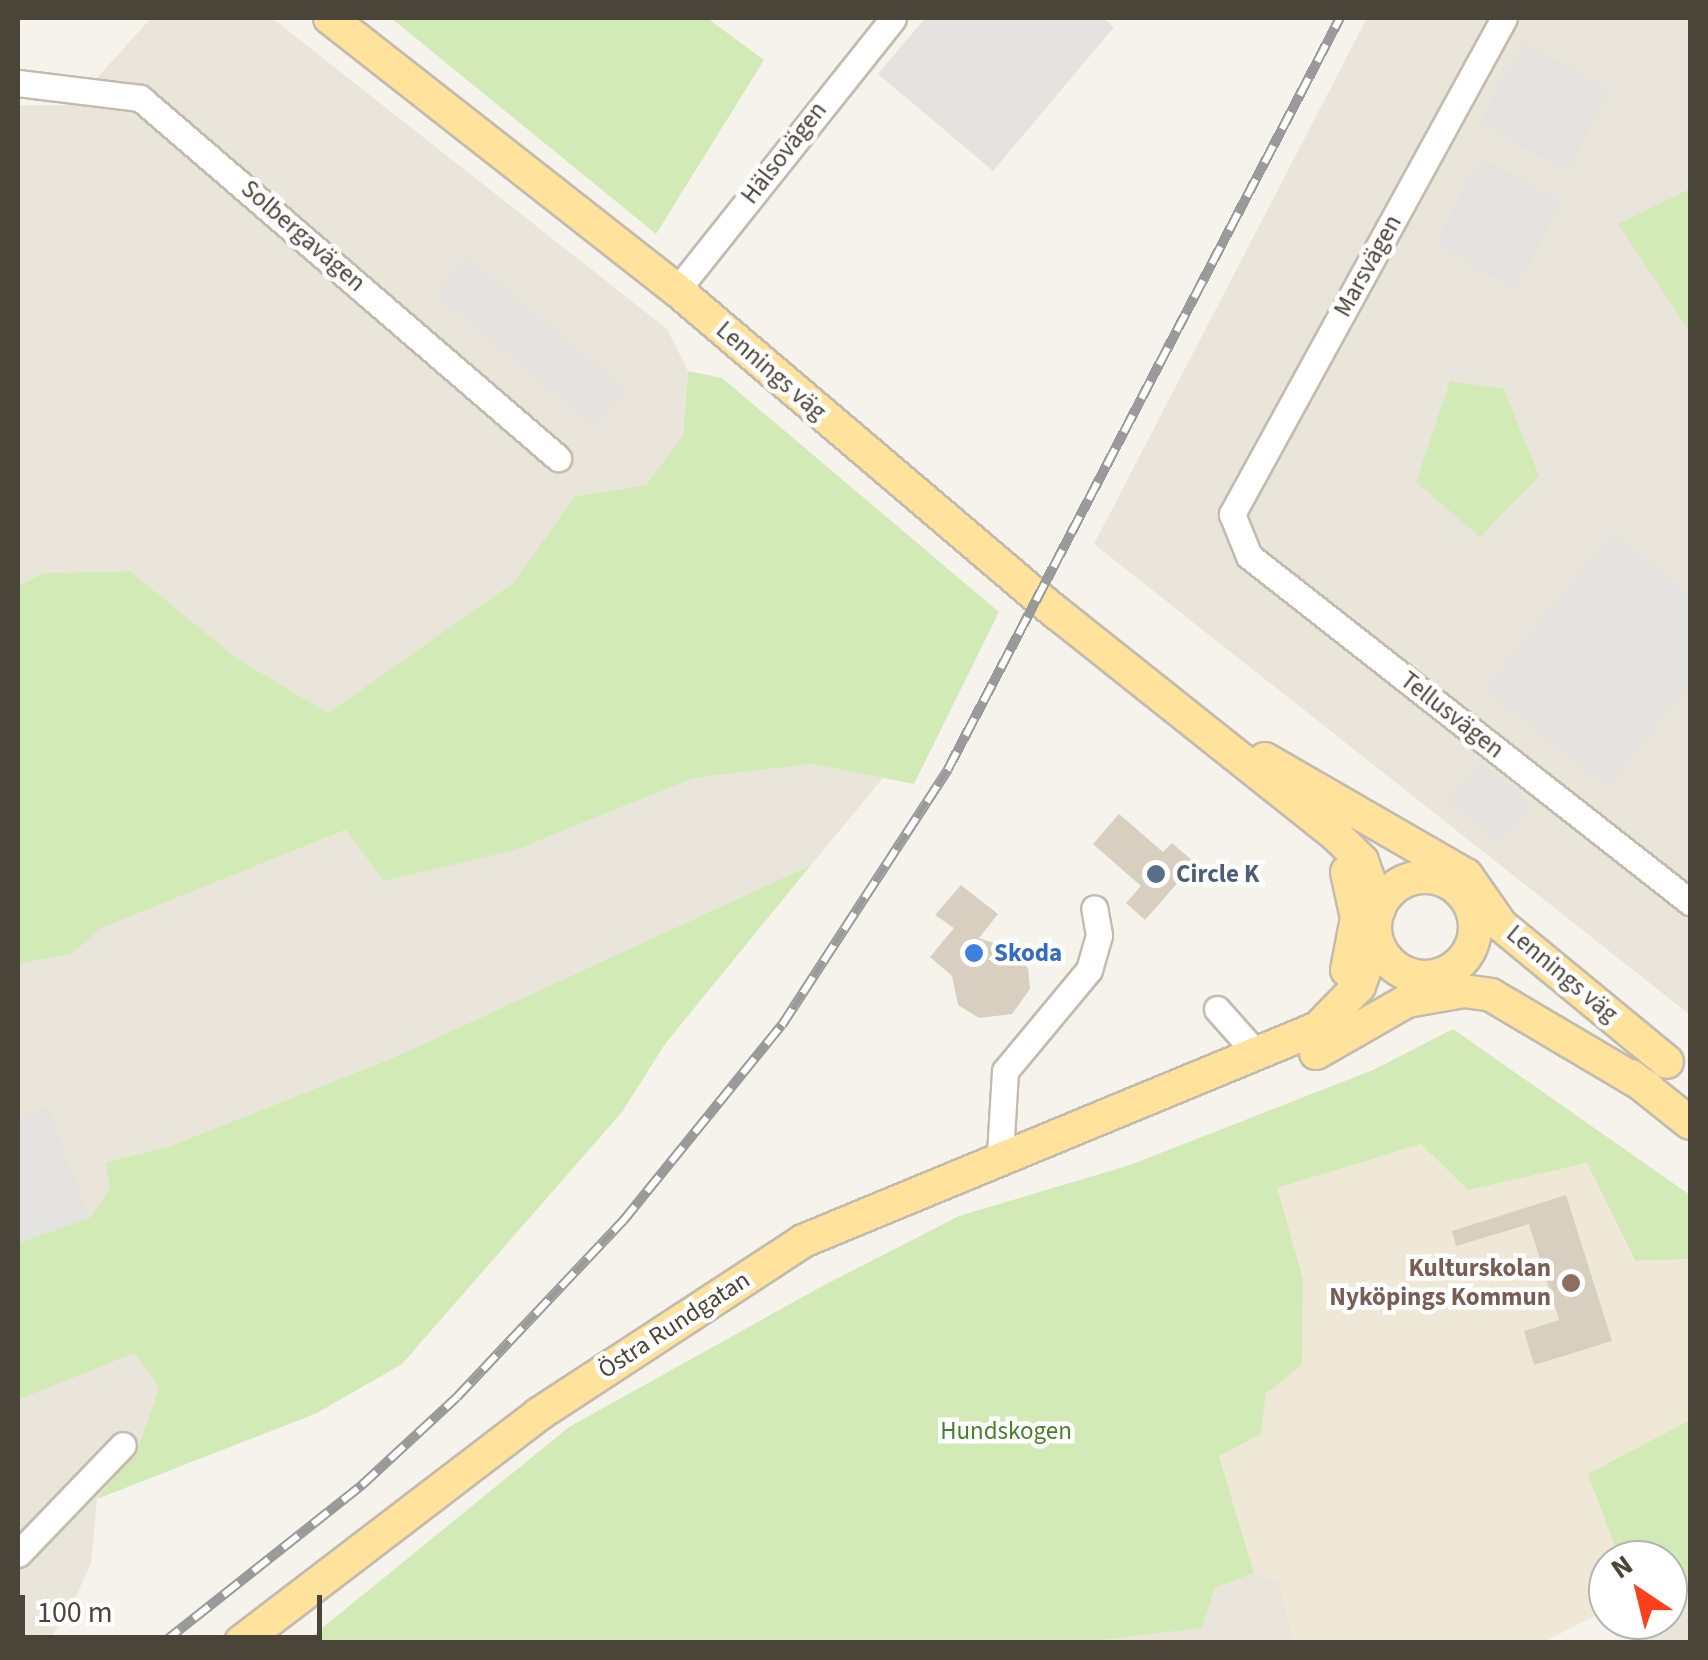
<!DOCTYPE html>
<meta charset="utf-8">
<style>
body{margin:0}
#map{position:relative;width:1708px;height:1660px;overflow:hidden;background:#f6f3ec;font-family:"Source Sans 3",sans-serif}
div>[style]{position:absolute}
.residential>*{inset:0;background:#eae5da}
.education>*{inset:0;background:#efe8d6}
.green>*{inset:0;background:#d2eab5}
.parking>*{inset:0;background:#e5e3e0}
.building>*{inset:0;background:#d8cfc1}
.roads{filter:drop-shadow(2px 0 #c2bbae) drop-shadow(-2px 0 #c2bbae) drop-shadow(0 2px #c2bbae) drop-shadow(0 -2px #c2bbae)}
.minor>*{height:25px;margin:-12.5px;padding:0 12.5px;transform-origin:12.5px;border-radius:12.5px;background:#fff}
.major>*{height:32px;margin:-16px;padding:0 16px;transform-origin:16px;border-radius:16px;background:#ffe39c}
.major>.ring{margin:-16px;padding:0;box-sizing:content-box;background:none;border:32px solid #ffe39c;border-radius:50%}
.rail>*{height:10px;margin-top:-5px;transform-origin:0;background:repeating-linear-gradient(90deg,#fff 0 19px,#9a9a9a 0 38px);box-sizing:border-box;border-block:2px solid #9a9a9a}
.dots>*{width:28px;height:28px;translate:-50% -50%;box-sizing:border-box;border:5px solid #fff;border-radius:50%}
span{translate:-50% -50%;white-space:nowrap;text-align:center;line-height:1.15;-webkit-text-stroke:9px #fff;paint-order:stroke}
.street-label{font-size:25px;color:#4b4439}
.service-label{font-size:25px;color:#4e5e75;font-weight:700}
.left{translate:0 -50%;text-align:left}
.shop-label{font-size:25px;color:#366cbe;font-weight:700}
.education-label{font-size:25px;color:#785e54;font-weight:700}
.right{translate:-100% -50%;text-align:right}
.park-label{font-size:25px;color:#4a7f2a}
.frame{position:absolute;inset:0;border:20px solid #4b4439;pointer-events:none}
.north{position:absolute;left:1588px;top:1540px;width:100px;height:100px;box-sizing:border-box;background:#fff;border:2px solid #b7b4b0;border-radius:50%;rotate:325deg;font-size:28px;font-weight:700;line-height:40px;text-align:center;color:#4b4439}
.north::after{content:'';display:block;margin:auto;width:35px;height:45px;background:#fc3f1d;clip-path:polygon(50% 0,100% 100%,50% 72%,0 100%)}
.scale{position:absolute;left:20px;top:1595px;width:302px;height:45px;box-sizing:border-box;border:5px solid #4b4439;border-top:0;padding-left:12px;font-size:30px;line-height:35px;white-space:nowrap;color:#4b4439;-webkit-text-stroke:8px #fff;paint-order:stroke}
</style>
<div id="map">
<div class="residential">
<i style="clip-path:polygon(151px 18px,272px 18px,667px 329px,688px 371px,683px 435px,646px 485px,575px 496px,513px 583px,328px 713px,238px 659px,130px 571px,44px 573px,18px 586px,18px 105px,73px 105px)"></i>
<i style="clip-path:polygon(1367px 18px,1690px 18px,1690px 1015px,1094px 544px)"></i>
<i style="clip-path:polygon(813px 764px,883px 778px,811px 865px,395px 1057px,168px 1147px,106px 1162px,111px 1189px,89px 1218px,18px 1243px,18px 964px,72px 954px,100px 928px,347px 830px,518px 849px,694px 778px)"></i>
<i style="clip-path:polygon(133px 1352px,159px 1388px,139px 1445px,97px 1499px,91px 1564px,67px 1615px,47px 1642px,18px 1642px,18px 1400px)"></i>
<i style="clip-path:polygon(1254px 1573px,1279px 1582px,1295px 1642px,1086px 1642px,1202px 1628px,1215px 1588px)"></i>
<i style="clip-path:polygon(1690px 1588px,1690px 1642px,1644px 1642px,1646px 1620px,1668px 1620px,1668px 1602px)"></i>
</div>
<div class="education">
<i style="clip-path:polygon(1421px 1144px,1550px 1170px,1587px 1163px,1634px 1261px,1690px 1259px,1690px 1420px,1589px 1474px,1620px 1560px,1608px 1560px,1608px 1609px,1544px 1642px,1295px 1642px,1279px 1582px,1254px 1573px,1219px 1456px,1261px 1434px,1266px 1393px,1303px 1279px,1276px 1188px)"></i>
</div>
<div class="green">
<i style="clip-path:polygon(391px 18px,707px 18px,764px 60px,656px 234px)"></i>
<i style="clip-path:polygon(1690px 189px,1690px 332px,1618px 224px)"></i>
<i style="clip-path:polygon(688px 371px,722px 378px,999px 612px,914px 784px,812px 764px,694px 778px,518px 849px,384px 881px,346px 830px,101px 928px,72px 954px,18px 964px,18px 586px,44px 573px,130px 571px,238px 659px,328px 713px,513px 583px,575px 496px,646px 485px,683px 435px)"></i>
<i style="clip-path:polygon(1450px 381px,1504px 389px,1539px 476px,1480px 537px,1416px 482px)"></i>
<i style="clip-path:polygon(811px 865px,665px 1044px,622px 1112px,402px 1364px,317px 1413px,97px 1499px,139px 1445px,159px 1388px,134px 1353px,18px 1400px,18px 1243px,89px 1218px,110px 1189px,106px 1162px,168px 1147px,395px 1057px)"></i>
<i style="clip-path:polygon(1453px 1029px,1690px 1195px,1690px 1259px,1635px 1261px,1587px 1163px,1468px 1190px,1421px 1144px,1277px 1188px,1303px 1279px,1302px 1365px,1266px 1393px,1261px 1434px,1219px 1456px,1254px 1573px,1215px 1588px,1202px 1628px,1086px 1642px,305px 1642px,569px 1427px,815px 1290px,959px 1216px,1130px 1165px,1373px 1070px)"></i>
<i style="clip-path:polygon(1690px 1420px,1690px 1588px,1668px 1602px,1668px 1560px,1620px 1560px,1588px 1474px)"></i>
</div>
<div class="parking">
<i style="clip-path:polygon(925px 18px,1103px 18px,1114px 27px,993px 171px,878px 74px)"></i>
<i style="clip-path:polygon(1524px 42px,1611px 91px,1567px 171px,1480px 123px)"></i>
<i style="clip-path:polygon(1481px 158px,1563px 202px,1515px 290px,1435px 243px)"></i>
<i style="clip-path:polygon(466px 256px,626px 389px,595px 427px,435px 294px)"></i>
<i style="clip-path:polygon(1613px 532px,1690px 596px,1690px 685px,1607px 787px,1485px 689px)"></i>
<i style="clip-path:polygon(1480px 761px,1532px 804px,1500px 843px,1448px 801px)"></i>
<i style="clip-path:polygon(48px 1107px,89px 1218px,18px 1243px,18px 1117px)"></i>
</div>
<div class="building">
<i style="clip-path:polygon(1119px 814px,1163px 852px,1172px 843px,1195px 863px,1145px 920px,1126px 903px,1141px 886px,1093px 844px)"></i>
<i style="clip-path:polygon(961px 885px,998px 914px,979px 938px,1011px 949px,1028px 968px,1030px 989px,1012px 1014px,979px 1018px,958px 1005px,952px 976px,930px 957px,954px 928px,935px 915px)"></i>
<i style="clip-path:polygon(1566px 1195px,1612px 1341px,1534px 1365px,1524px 1331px,1559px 1320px,1529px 1224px,1456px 1246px,1452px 1231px)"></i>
</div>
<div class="roads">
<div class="minor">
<i style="left:1504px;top:18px;width:566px;rotate:118.74deg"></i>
<i style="left:1232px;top:514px;width:45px;rotate:68deg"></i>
<i style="left:1249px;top:556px;width:561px;rotate:38.12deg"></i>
<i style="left:18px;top:83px;width:123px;rotate:7deg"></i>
<i style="left:140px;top:98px;width:552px;rotate:40.74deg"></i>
<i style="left:677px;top:290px;width:347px;rotate:-51.5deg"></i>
<i style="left:1217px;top:1009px;width:59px;rotate:48.4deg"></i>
<i style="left:1000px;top:1155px;width:84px;rotate:-86.6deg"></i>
<i style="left:1005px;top:1071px;width:131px;rotate:-50.3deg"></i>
<i style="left:1089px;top:970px;width:36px;rotate:-74deg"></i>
<i style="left:1099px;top:935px;width:27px;rotate:-100deg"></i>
<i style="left:18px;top:1554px;width:151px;rotate:-46.1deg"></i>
</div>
<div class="major">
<i style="left:330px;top:18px;width:441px;rotate:38.1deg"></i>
<i style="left:677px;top:290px;width:499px;rotate:40.4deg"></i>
<i style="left:1057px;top:613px;width:357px;rotate:38.5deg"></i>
<i style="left:1336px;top:835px;width:37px;rotate:45deg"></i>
<i style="left:1362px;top:861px;width:51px;rotate:70.5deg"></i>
<i style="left:1265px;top:759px;width:232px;rotate:30deg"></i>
<i style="left:1466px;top:875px;width:61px;rotate:55deg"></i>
<i style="left:1501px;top:925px;width:215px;rotate:39.5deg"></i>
<i class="ring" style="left:1375px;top:877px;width:68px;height:68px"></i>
<i style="left:1347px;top:970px;width:53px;rotate:-79.1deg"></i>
<i style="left:1357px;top:918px;width:47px;rotate:-102.3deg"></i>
<i style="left:1316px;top:1053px;width:105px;rotate:-29.7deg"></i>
<i style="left:1407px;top:1001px;width:58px;rotate:-10deg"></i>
<i style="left:1464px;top:991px;width:27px;rotate:8deg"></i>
<i style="left:1491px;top:995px;width:182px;rotate:30.6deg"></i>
<i style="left:1631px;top:1076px;width:75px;rotate:38.5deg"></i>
<i style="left:241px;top:1642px;width:375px;rotate:-37.4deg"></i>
<i style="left:539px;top:1414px;width:316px;rotate:-33.2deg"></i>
<i style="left:803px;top:1241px;width:557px;rotate:-22.47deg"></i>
<i style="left:1318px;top:1028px;width:59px;rotate:-45.7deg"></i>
<i style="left:1359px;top:986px;width:50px;rotate:-70.1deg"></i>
</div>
</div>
<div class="rail">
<i style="left:164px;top:1642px;width:253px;rotate:-38.4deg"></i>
<i style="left:362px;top:1485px;width:129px;rotate:-42.8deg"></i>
<i style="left:457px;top:1397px;width:242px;rotate:-46.7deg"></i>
<i style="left:623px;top:1221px;width:252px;rotate:-51deg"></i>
<i style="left:782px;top:1025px;width:305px;rotate:-57deg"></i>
<i style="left:948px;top:769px;width:847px;rotate:-62.44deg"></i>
</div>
<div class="dots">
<i style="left:1156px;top:874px;background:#5c6f8a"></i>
<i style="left:974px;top:953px;background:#3f7fe0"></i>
<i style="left:1571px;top:1283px;background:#8d6e63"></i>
</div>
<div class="street-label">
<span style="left:784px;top:153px;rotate:-52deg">Hälsovägen</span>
<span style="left:303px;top:236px;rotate:41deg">Solbergavägen</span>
<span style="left:1368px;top:266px;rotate:-61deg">Marsvägen</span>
<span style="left:771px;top:371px;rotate:41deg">Lennings väg</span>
<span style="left:1452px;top:715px;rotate:38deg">Tellusvägen</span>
<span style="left:1562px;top:974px;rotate:40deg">Lennings väg</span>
<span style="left:674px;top:1325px;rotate:-33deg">Östra Rundgatan</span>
</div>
<div class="service-label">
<span class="left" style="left:1176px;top:874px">Circle K</span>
</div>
<div class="shop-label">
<span class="left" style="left:994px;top:953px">Skoda</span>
</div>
<div class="education-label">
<span class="right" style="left:1551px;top:1283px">Kulturskolan<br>Nyköpings Kommun</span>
</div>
<div class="park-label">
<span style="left:1006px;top:1431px">Hundskogen</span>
</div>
<div class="frame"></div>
<div class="north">N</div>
<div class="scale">100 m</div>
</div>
